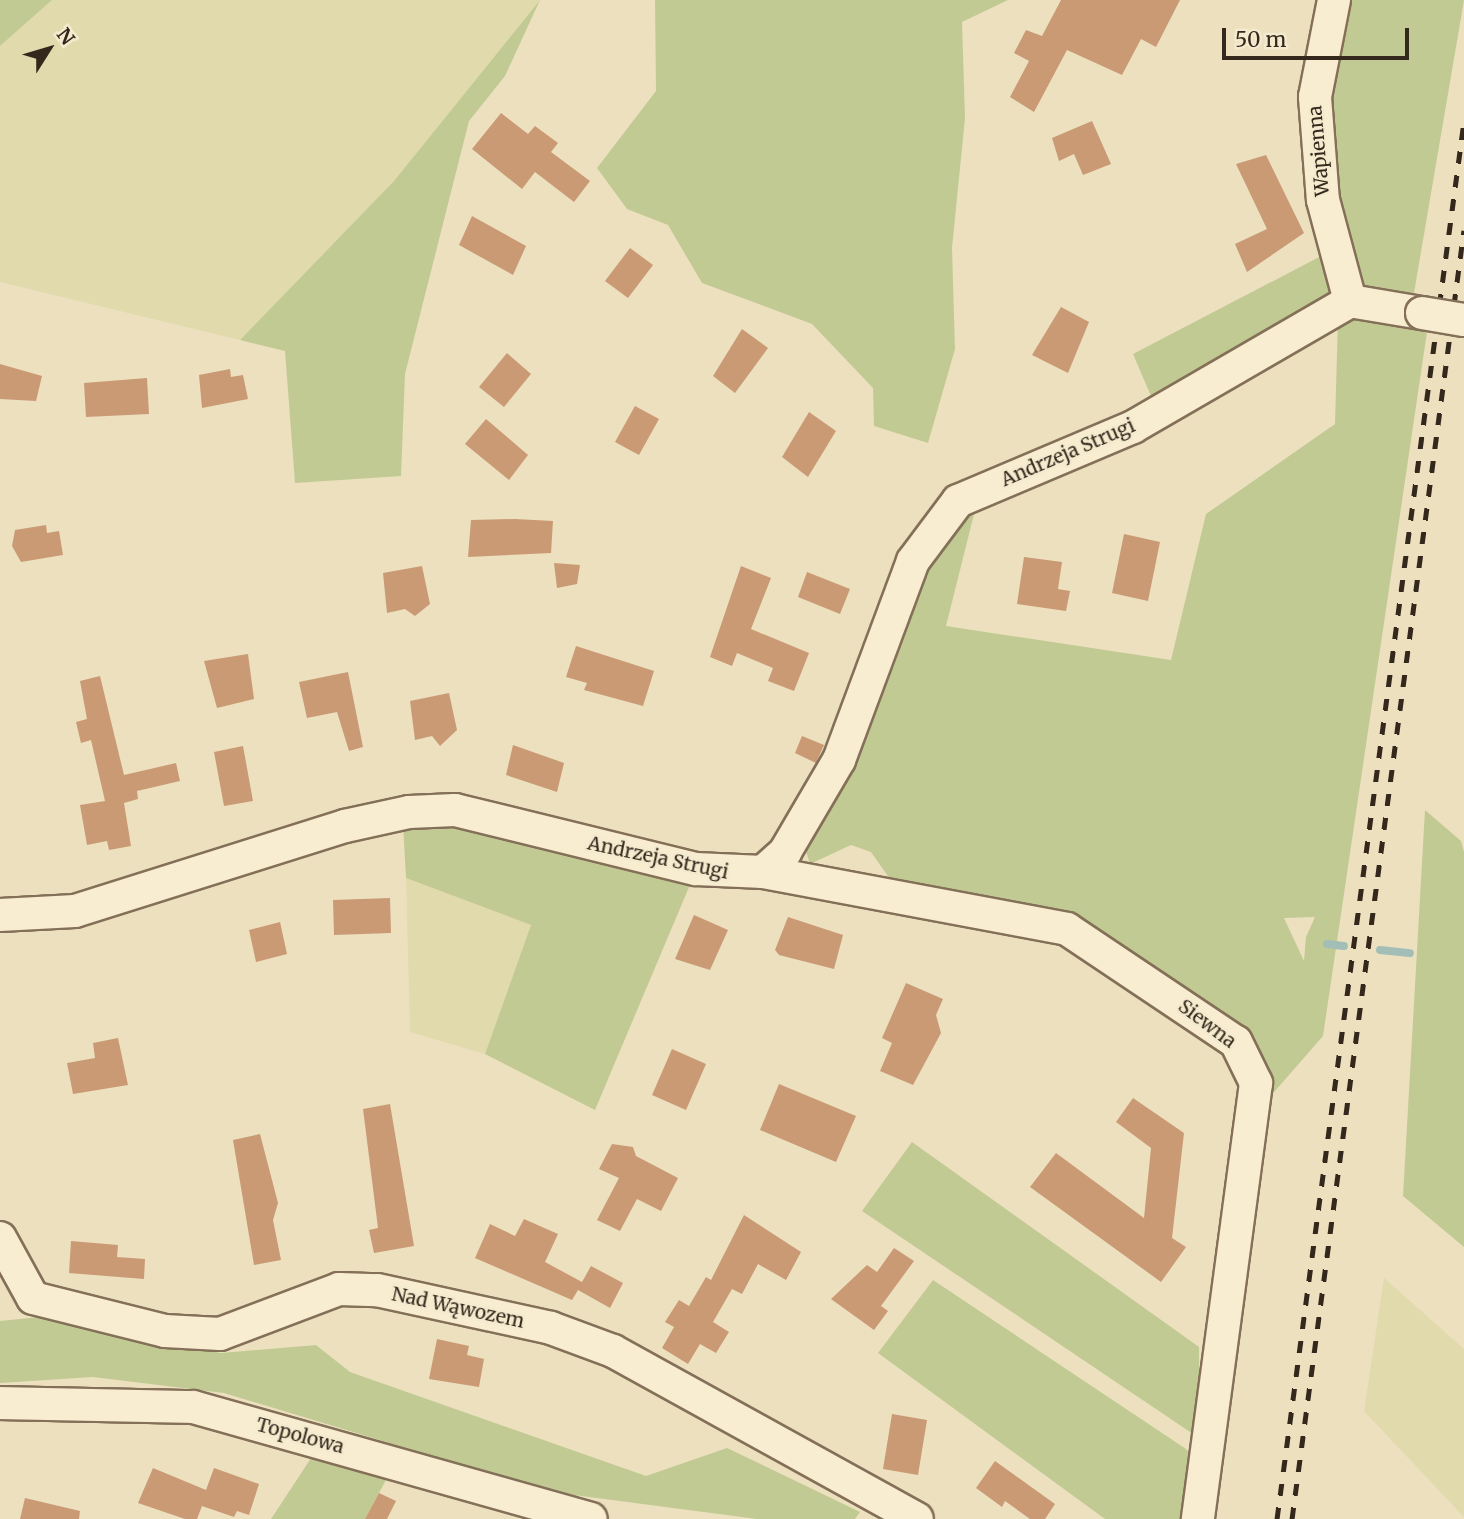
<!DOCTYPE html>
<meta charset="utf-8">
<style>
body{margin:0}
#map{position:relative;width:1464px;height:1519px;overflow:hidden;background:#ece0bf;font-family:Merriweather,serif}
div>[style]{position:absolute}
.farmland>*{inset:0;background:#e1daac}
.green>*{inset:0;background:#c2ca93}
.stream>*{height:8px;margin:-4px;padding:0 4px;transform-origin:4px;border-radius:4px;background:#a2beb6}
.building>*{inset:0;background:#ca9a75}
.roads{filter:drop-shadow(2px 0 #847058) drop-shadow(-2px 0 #847058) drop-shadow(0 2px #847058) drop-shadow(0 -2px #847058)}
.minor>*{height:32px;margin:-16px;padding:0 16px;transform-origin:16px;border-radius:16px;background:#f8edd1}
.rail>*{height:5px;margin-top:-2.5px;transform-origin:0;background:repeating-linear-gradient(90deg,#34281c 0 12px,transparent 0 24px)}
.bridges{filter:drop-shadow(2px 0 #847058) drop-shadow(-2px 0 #847058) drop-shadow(0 2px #847058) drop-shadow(0 -2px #847058)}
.minor-bridge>*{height:32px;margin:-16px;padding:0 16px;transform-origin:16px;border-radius:16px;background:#f8edd1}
span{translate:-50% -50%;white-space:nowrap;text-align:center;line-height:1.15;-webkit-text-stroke:5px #f4eace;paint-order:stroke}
.street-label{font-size:19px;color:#34281c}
.north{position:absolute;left:14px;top:14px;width:70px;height:70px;-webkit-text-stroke:5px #f4eace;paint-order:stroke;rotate:53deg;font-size:19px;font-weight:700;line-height:28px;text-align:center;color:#34281c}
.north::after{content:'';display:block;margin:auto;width:24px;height:32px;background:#34281c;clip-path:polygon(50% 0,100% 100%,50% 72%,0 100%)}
.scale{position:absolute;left:1222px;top:28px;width:187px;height:32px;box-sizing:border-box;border:4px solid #34281c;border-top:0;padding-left:9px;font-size:21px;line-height:24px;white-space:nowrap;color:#34281c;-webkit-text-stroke:5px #f4eace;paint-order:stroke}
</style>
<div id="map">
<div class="farmland">
<i style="clip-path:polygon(52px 0,540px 0,394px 181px,240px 340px,0 282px,0 46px)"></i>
<i style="clip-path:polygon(406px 878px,531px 925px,485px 1054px,410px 1032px)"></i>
<i style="clip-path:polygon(1384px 1278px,1464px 1349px,1464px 1517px,1364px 1411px)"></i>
</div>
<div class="green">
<i style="clip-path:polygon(0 0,52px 0,0 46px)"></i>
<i style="clip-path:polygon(540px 0,505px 76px,469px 121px,405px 374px,401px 476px,295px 483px,285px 351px,240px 340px,394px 181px)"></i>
<i style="clip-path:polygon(655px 0,1008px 0,962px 22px,965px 118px,952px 248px,955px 349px,928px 443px,874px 426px,873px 388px,812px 324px,702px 283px,668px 225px,627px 209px,597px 168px,656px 91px)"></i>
<i style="clip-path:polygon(1346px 0,1464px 0,1414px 293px,1387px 296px,1361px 284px,1344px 253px,1326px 88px)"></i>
<i style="clip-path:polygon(1325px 254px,1337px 288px,1330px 302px,1154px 403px,1133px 354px)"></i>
<i style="clip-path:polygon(evenodd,1358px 316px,1428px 325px,1323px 1036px,1269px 1098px,1265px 1072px,1097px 938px,892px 882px,871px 852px,851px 845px,810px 864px,804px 845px,929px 559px,976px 506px,946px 626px,1171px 660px,1206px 514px,1335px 424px,1338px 318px,1358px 316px,1315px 917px,1306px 937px,1304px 961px,1284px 918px,1315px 917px)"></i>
<i style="clip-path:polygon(1425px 810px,1461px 841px,1464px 852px,1464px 1247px,1403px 1196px)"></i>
<i style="clip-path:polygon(464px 822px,692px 880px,595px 1110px,485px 1054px,531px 925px,406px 878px,403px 824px)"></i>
<i style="clip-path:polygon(912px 1142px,1199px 1347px,1199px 1438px,862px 1211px)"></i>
<i style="clip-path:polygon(933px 1280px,1186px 1449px,1197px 1466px,1187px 1519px,1105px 1519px,878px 1353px)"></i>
<i style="clip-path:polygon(40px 1317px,221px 1353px,316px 1345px,350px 1372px,646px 1476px,727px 1448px,860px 1512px,855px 1519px,757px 1519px,551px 1492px,224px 1393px,93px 1377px,0 1383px,0 1321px)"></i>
<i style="clip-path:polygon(313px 1455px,387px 1478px,365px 1519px,271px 1519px)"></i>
</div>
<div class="stream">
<i style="left:1327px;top:944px;width:17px;rotate:7deg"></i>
<i style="left:1380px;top:950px;width:30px;rotate:6deg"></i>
</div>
<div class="building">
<i style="clip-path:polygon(1061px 0,1180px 0,1156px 47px,1141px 39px,1122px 75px,1067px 50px,1034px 112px,1010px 97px,1029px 61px,1014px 53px,1026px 30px,1042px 36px)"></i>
<i style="clip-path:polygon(501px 113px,528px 134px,535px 126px,558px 143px,551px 152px,590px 181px,574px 202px,535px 172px,522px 189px,472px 149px)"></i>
<i style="clip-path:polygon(1092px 121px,1111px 164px,1083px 175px,1074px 154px,1059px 161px,1052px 138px)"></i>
<i style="clip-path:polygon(1266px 155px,1304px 233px,1247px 272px,1235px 244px,1267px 229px,1236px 164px)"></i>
<i style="clip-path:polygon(472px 216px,526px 246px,513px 275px,459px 245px)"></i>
<i style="clip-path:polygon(630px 248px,653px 265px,628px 298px,605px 281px)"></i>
<i style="clip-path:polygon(1061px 307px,1089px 322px,1068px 373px,1032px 355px)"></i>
<i style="clip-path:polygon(742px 329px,768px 348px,735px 393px,713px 376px)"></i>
<i style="clip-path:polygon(507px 353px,531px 374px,504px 407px,479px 387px)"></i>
<i style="clip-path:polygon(0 364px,42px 376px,36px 401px,0 399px)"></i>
<i style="clip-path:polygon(230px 369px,231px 377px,243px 375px,248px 399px,202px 408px,199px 375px)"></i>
<i style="clip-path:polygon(147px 378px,149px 414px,86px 417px,84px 383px)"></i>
<i style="clip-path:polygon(635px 406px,659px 419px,639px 455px,615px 442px)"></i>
<i style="clip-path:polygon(809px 412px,836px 431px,808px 477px,782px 457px)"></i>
<i style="clip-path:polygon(486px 419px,528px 455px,509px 480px,465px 444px)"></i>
<i style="clip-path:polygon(515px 519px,553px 521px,551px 553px,468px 557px,471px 520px)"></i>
<i style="clip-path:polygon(46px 525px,47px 533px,59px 531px,63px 555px,21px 562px,12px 546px,15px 530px)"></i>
<i style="clip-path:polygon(1124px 534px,1160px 542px,1148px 601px,1112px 593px)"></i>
<i style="clip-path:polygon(1024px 557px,1062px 562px,1058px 589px,1070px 591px,1066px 611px,1017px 604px)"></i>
<i style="clip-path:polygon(554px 563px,580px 565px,577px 584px,557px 588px)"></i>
<i style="clip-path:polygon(422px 566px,430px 604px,415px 616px,405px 609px,387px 613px,383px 573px)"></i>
<i style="clip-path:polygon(741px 566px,771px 578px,751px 629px,809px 653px,794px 691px,768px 681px,773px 668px,737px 653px,732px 666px,710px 657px)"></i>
<i style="clip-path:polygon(807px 572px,850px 589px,840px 614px,798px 597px)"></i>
<i style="clip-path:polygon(576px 646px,654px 671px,643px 706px,584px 690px,587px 683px,566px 677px)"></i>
<i style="clip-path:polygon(248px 654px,254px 699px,217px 708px,204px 661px)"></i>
<i style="clip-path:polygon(348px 672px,363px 747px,349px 751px,337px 712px,307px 718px,299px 682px)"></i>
<i style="clip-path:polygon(100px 676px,124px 775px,176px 763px,180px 781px,137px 791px,138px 799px,124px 803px,131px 846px,109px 850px,107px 841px,87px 845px,80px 805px,105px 801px,91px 740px,81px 743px,76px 722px,87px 719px,80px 681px)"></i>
<i style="clip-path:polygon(449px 693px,457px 730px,440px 746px,432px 736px,415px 740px,410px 701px)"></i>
<i style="clip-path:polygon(802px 736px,824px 745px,816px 763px,795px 753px)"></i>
<i style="clip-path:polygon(513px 745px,564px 763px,557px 792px,506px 775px)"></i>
<i style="clip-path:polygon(243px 746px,253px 801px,224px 806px,214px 752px)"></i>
<i style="clip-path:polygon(390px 898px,391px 933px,334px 935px,333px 900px)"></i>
<i style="clip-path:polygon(694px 915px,728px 930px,710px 970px,675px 959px)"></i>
<i style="clip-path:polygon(788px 917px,843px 935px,834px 969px,779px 955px,775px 950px)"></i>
<i style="clip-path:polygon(280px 922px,287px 954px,256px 962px,249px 930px)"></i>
<i style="clip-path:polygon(906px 983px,943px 999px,936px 1015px,941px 1033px,913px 1085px,880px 1071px,892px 1043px,882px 1038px)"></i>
<i style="clip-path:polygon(118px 1038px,128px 1085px,73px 1094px,67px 1063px,95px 1058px,93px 1043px)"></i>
<i style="clip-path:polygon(672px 1049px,706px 1064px,686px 1110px,652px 1095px)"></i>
<i style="clip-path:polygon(779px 1084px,856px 1116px,836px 1162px,760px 1130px)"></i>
<i style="clip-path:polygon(1133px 1098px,1184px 1133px,1172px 1238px,1186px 1247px,1161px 1282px,1030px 1187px,1056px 1153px,1144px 1218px,1151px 1148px,1116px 1122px)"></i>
<i style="clip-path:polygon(390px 1104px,414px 1246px,374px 1253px,369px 1230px,378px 1228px,363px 1109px)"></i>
<i style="clip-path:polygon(260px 1134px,278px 1203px,273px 1220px,281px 1260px,254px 1265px,233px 1140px)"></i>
<i style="clip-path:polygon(612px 1144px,633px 1147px,636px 1156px,678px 1178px,661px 1211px,637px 1199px,620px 1231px,597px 1220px,619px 1178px,599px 1169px)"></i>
<i style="clip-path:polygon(744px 1215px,801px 1252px,786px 1280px,758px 1264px,742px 1294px,732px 1289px,713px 1322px,729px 1332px,716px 1353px,700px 1344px,688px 1364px,662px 1348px,674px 1327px,665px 1322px,679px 1300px,689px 1306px,706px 1277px,711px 1280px)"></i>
<i style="clip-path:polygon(524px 1219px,558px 1234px,545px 1262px,582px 1282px,591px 1266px,623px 1283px,610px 1308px,578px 1290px,572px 1300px,475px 1258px,490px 1224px,515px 1236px)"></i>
<i style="clip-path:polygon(71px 1241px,118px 1245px,117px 1257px,145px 1259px,144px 1279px,69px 1273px)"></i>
<i style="clip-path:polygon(894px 1248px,914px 1261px,881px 1306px,888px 1311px,874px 1330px,831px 1299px,867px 1265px,877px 1272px)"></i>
<i style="clip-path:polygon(437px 1339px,469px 1346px,467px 1355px,484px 1359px,479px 1387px,429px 1379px)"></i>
<i style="clip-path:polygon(892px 1414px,927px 1420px,918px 1475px,883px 1469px)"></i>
<i style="clip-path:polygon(995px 1461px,1055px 1504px,1045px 1519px,1030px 1519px,1005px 1501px,1002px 1507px,976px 1488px)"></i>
<i style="clip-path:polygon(153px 1468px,206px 1490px,214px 1468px,259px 1484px,249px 1515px,237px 1511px,234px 1517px,202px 1506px,197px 1519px,185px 1519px,138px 1503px)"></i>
<i style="clip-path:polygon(379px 1493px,396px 1501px,387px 1519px,365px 1519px)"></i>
<i style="clip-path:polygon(25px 1498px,80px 1511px,79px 1519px,20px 1519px)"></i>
</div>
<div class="roads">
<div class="minor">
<i style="left:1334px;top:0;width:99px;rotate:101.1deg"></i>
<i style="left:1315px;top:97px;width:103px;rotate:85.6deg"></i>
<i style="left:1323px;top:200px;width:105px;rotate:75deg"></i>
<i style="left:1350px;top:301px;width:73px;rotate:9.5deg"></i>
<i style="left:763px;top:872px;width:30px;rotate:-42deg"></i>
<i style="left:785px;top:852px;width:107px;rotate:-59.6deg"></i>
<i style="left:839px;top:760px;width:212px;rotate:-69.6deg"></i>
<i style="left:913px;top:561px;width:75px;rotate:-53.1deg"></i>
<i style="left:958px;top:501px;width:190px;rotate:-22.9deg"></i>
<i style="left:1133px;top:427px;width:251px;rotate:-30.1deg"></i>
<i style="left:0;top:915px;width:75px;rotate:-3.1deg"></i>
<i style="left:75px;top:911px;width:283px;rotate:-17.5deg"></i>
<i style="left:345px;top:826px;width:66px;rotate:-12.3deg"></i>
<i style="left:409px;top:812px;width:46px;rotate:-2.5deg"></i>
<i style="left:455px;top:810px;width:248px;rotate:13.8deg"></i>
<i style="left:696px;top:869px;width:67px;rotate:2.6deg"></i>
<i style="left:763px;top:872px;width:309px;rotate:10.6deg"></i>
<i style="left:1067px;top:929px;width:203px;rotate:33.8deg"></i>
<i style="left:1236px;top:1042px;width:46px;rotate:64deg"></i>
<i style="left:1256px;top:1083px;width:440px;rotate:97.6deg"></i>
<i style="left:0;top:1238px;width:68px;rotate:61.2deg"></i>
<i style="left:33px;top:1298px;width:136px;rotate:14deg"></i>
<i style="left:165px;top:1331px;width:55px;rotate:3.1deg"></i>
<i style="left:220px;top:1334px;width:127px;rotate:-20.7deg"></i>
<i style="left:339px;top:1289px;width:38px;rotate:2deg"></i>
<i style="left:377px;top:1290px;width:178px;rotate:12.3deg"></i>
<i style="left:551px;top:1328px;width:66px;rotate:20.4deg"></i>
<i style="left:613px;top:1351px;width:347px;rotate:28.9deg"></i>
<i style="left:0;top:1403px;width:193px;rotate:1.2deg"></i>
<i style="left:193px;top:1407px;width:413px;rotate:15.7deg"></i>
</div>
</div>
<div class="rail">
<i style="left:1277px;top:1519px;width:1410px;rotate:-82.38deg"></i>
<i style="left:1292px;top:1519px;width:1300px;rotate:-82.4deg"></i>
</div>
<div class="bridges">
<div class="minor-bridge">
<i style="left:1422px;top:313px;width:43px;rotate:9.5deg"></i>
</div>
</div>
<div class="street-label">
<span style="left:1319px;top:151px;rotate:-95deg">Wapienna</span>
<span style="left:1068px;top:453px;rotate:-23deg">Andrzeja Strugi</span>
<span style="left:658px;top:858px;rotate:12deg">Andrzeja Strugi</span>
<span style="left:1207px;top:1024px;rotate:37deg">Siewna</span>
<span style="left:458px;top:1308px;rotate:12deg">Nad Wąwozem</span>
<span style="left:300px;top:1436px;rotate:15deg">Topolowa</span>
</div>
<div class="north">N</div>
<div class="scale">50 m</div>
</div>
